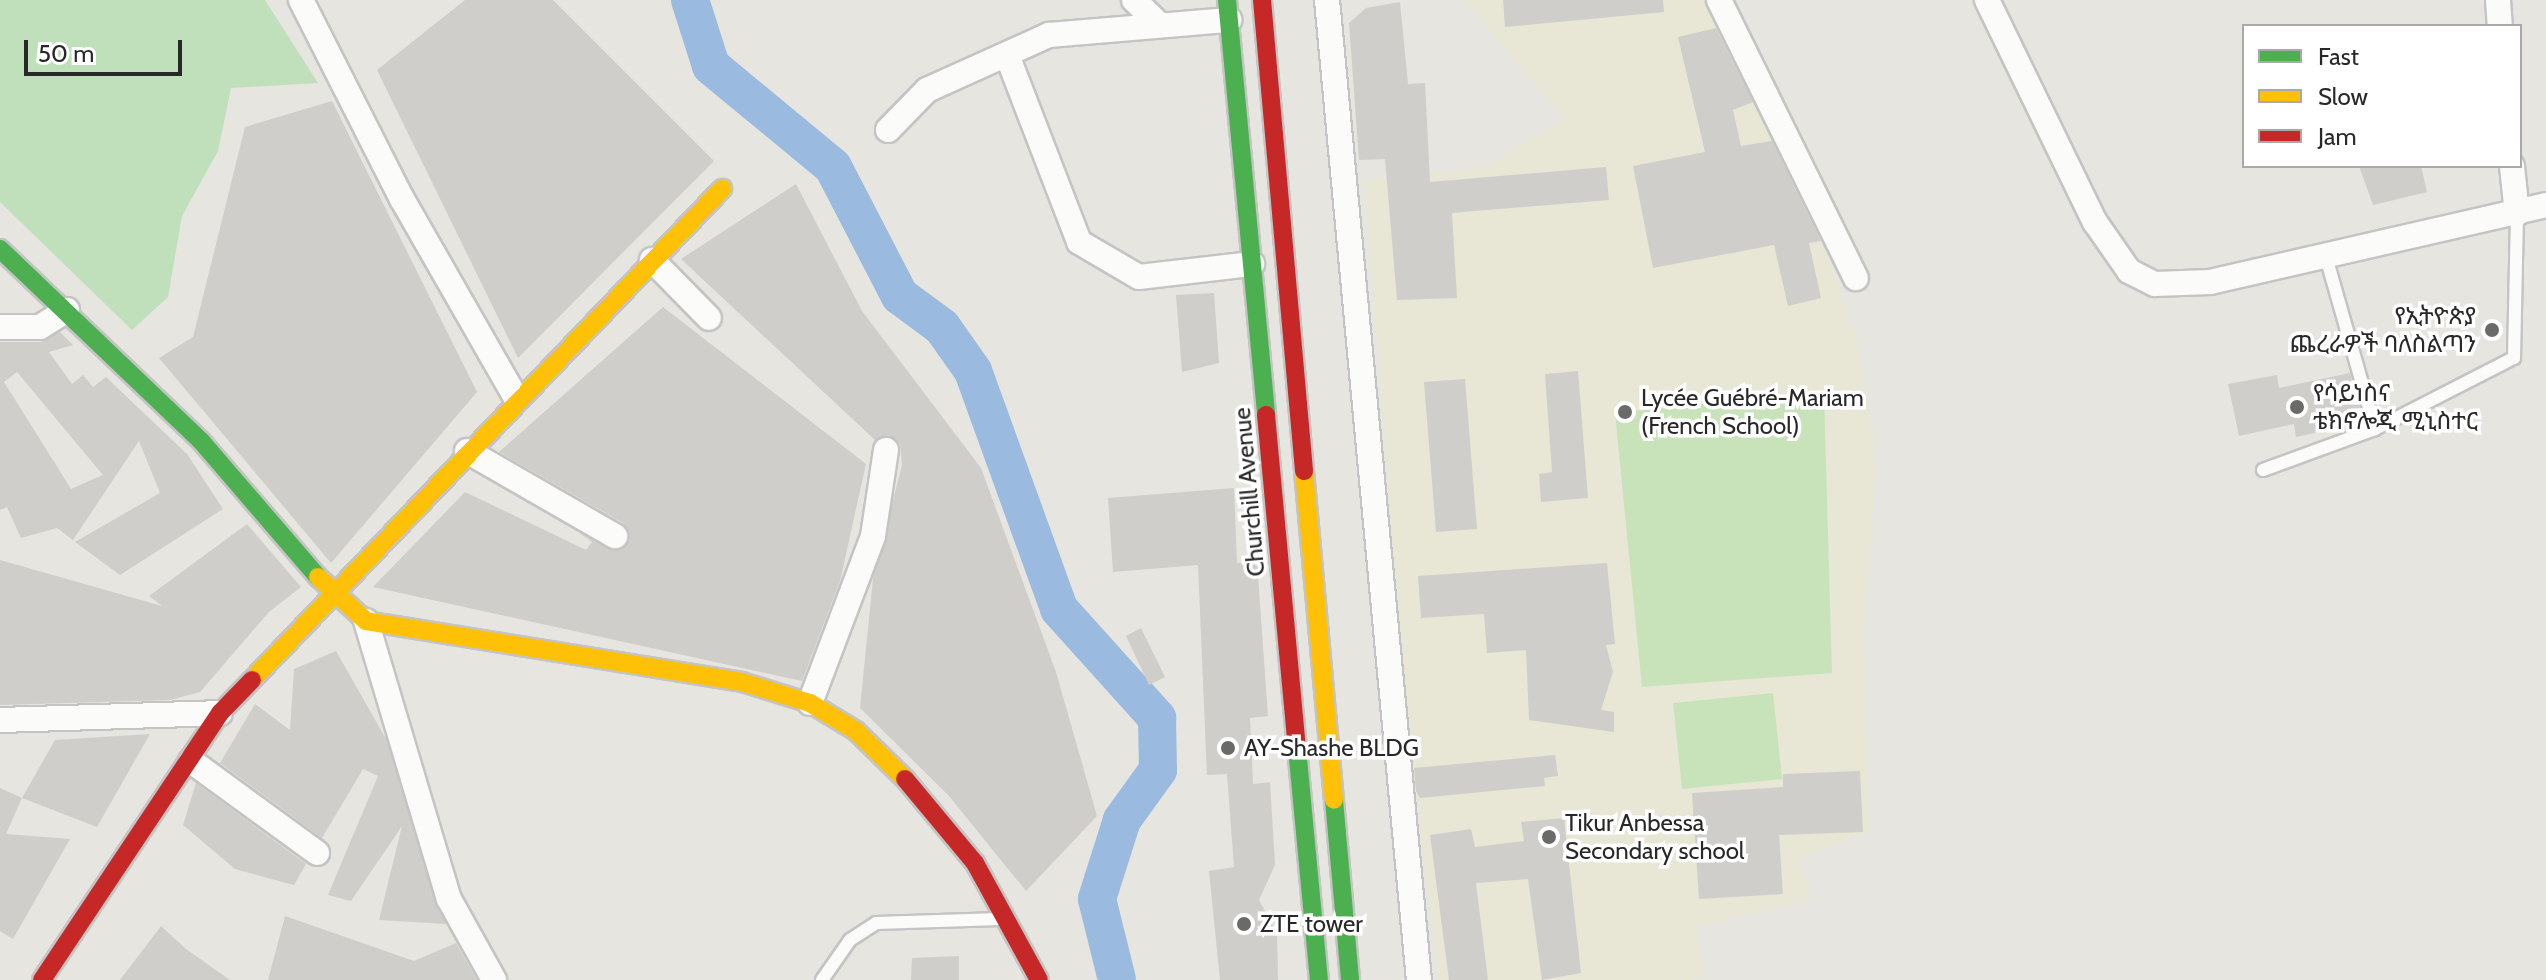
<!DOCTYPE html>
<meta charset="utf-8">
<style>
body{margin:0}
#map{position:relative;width:2546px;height:980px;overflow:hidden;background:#e6e5df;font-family:Cabin,"Noto Sans Ethiopic",sans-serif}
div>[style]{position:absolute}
.education>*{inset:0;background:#e8e7d5}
.green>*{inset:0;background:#c0dfbb}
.pitch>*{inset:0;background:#c8e3b9}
.river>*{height:38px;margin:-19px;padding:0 19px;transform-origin:19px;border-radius:19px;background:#9abae0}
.building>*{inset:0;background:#cfceca}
.roads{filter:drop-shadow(2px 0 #c4c4c4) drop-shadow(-2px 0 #c4c4c4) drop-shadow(0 2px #c4c4c4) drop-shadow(0 -2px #c4c4c4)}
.lane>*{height:12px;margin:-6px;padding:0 6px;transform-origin:6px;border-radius:6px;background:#fbfbfa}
.street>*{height:24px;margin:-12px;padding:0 12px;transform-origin:12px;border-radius:12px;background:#fbfbfa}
.fast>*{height:18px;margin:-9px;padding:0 9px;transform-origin:9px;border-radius:9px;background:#4caf50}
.slow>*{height:18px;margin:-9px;padding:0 9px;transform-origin:9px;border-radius:9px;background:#ffc107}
.jam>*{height:18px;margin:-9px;padding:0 9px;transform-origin:9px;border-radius:9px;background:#c62828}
.dots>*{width:22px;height:22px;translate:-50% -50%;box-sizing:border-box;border:4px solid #fff;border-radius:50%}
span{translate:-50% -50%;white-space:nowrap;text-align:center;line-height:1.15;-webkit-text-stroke:7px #fff;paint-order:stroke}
.poi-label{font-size:24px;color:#282828}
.right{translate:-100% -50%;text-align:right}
.left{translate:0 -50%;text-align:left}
.street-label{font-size:24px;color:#282828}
.legend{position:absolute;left:2242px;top:24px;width:280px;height:144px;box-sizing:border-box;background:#fff;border:2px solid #a9a9a9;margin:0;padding:10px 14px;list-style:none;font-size:24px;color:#282828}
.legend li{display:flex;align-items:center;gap:16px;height:40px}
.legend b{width:40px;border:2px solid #a9a9a9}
.scale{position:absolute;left:24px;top:40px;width:158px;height:36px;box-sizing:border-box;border:4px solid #282828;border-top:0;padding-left:10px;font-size:24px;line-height:28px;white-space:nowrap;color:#282828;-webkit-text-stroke:6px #fff;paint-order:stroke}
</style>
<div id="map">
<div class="education">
<i style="clip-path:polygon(1463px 0,1709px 0,1825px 240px,1860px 355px,1876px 468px,1864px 630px,1869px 832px,1799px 858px,1812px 899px,1696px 927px,1706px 976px,1692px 980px,1438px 980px,1406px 709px,1364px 179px,1483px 168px,1566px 119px)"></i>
</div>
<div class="green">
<i style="clip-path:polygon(0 0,265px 0,318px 83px,231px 88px,218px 151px,182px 216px,168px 297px,132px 330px,0 202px)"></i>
</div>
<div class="pitch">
<i style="clip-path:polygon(1824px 392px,1832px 673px,1642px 687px,1615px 413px)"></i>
<i style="clip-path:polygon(1773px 693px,1782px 779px,1682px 789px,1673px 703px)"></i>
</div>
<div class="river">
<i style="left:690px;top:0;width:69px;rotate:72.3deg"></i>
<i style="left:711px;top:66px;width:158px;rotate:39.6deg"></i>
<i style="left:833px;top:167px;width:145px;rotate:62.6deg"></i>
<i style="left:900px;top:296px;width:52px;rotate:36.4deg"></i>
<i style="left:942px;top:327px;width:54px;rotate:54.8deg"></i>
<i style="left:973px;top:371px;width:253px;rotate:70.1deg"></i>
<i style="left:1059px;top:609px;width:147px;rotate:48deg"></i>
<i style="left:1157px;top:718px;width:52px;rotate:88.9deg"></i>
<i style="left:1158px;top:770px;width:62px;rotate:125.8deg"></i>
<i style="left:1122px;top:820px;width:83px;rotate:107.6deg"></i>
<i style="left:1097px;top:899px;width:83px;rotate:76.1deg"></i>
</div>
<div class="building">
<i style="clip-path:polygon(465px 0,553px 0,714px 161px,518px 358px,377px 70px)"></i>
<i style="clip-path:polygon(1503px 0,1663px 0,1664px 12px,1505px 27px)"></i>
<i style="clip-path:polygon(1400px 2px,1408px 84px,1425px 83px,1430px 182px,1606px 167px,1609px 200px,1452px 213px,1457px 298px,1397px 300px,1385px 159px,1359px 160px,1349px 23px,1366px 8px)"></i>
<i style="clip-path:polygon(1716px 28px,1753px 102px,1733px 110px,1741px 146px,1772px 141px,1821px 241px,1809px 243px,1821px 298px,1788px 306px,1774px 245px,1653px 268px,1633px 166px,1705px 152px,1678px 37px)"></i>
<i style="clip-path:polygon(332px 101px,477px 392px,331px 563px,159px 358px,193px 337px,245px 127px)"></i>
<i style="clip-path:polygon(2359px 166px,2421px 166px,2427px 192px,2373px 205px)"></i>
<i style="clip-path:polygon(796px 184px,862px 311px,981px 468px,1056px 672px,1097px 816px,1026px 891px,949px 796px,860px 708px,873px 579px,902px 465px,900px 444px,889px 435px,875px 440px,681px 259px)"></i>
<i style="clip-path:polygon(1214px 293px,1219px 363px,1182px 372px,1176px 295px)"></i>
<i style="clip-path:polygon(663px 307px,866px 464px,840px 581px,802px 681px,373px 587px,465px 492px,586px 550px,592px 542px,579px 533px,608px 549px,623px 548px,630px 535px,623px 523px,499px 452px)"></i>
<i style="clip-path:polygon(evenodd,60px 332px,73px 345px,49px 352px,72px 384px,83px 375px,93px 387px,106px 377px,187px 454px,223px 509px,120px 575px,75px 542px,160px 493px,139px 441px,73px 540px,57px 528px,21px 538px,7px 507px,0 510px,0 342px,41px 342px,60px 332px,17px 372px,103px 475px,71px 489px,4px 382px,17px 372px)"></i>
<i style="clip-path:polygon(1578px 371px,1588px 498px,1541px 502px,1539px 474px,1552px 472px,1545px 374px)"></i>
<i style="clip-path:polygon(2350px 373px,2364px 422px,2296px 437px,2294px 424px,2239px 436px,2228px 384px,2277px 375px,2279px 388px)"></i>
<i style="clip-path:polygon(1465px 379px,1477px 529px,1436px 532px,1424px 382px)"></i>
<i style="clip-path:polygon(1234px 488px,1237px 563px,1257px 562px,1268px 716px,1250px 718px,1253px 784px,1270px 782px,1275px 865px,1259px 900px,1277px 933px,1278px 980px,1220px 980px,1209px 871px,1234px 867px,1227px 774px,1207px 775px,1198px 565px,1113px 572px,1108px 498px)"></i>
<i style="clip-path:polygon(247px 524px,301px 587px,269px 612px,200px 692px,170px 700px,0 705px,0 560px,162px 606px,149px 596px)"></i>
<i style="clip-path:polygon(1607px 563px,1615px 644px,1606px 645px,1613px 672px,1601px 710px,1614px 712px,1614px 732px,1529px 720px,1526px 650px,1487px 653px,1484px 614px,1421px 618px,1418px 576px)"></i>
<i style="clip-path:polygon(1141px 628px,1165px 677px,1149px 685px,1126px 636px)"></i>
<i style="clip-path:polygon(336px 651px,386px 739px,446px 924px,379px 920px,402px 826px,351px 901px,328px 895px,378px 776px,363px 769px,322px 838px,220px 763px,255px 704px,290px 730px,294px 669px)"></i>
<i style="clip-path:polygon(150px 734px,97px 827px,22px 798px,55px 740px)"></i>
<i style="clip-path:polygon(1555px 755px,1558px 776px,1544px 778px,1545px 786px,1420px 798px,1416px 791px,1414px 768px)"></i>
<i style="clip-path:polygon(1860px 771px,1863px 832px,1779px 835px,1783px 894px,1699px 899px,1692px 793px,1783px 787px,1783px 774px)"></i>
<i style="clip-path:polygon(196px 783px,306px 864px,294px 885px,235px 869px,183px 825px)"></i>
<i style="clip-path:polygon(0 788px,22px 798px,6px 834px,70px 839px,13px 939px,0 931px)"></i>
<i style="clip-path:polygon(1564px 818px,1581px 973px,1542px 980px,1528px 879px,1476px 883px,1488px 980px,1449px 980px,1430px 835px,1471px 829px,1475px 847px,1524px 841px,1521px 822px)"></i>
<i style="clip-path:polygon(285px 916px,414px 961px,456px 943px,477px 980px,268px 980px)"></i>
<i style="clip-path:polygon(161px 926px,186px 949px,230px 980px,120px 980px)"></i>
<i style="clip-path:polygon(959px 956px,959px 980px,911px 980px,912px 958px)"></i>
</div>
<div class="roads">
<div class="lane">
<i style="left:2326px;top:257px;width:179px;rotate:74.1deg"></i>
<i style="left:2263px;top:470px;width:119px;rotate:-20.1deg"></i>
<i style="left:2375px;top:429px;width:156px;rotate:-27.1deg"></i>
<i style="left:2514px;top:358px;width:144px;rotate:-88.8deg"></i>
<i style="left:822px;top:980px;width:49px;rotate:-55deg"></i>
<i style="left:850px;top:940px;width:31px;rotate:-33deg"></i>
<i style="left:876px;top:923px;width:124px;rotate:-1.8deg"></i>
</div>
<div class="street">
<i style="left:301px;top:0;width:223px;rotate:63.1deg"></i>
<i style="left:402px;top:199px;width:229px;rotate:60.2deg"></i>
<i style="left:1134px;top:0;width:32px;rotate:44deg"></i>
<i style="left:1327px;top:0;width:984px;rotate:84.64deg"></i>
<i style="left:1719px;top:0;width:310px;rotate:63.8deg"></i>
<i style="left:1987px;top:0;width:247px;rotate:64.1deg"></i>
<i style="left:2095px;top:222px;width:60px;rotate:55.2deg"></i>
<i style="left:2129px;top:271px;width:29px;rotate:27deg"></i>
<i style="left:2155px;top:284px;width:55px;rotate:-2.1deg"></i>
<i style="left:2210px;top:282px;width:345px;rotate:-12.9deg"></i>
<i style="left:2498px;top:0;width:26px;rotate:86deg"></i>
<i style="left:1007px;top:55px;width:200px;rotate:68.9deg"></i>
<i style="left:1079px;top:242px;width:69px;rotate:30.3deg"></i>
<i style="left:1139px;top:277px;width:114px;rotate:-6.6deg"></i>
<i style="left:888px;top:130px;width:56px;rotate:-45.7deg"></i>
<i style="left:927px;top:90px;width:134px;rotate:-24.3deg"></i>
<i style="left:1049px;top:35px;width:181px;rotate:-4.8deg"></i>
<i style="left:2512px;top:166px;width:48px;rotate:84.1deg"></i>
<i style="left:652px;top:260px;width:81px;rotate:45.5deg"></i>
<i style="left:0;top:327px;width:40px"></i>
<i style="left:40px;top:327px;width:32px;rotate:-32deg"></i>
<i style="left:467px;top:451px;width:171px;rotate:29.9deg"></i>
<i style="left:366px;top:621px;width:290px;rotate:73.4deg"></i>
<i style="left:449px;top:899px;width:93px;rotate:60.9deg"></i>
<i style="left:810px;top:703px;width:178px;rotate:-69.3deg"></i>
<i style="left:873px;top:536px;width:87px;rotate:-81.4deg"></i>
<i style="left:0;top:720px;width:220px;rotate:-1.8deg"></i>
<i style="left:191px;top:761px;width:156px;rotate:36.1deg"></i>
</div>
<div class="fast">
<i style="left:1227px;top:0;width:417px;rotate:84.6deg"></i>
<i style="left:0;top:249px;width:278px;rotate:43.7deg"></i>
<i style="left:201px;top:441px;width:179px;rotate:49.3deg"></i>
<i style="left:1297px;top:748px;width:233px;rotate:84.6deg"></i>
<i style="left:1334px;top:800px;width:181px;rotate:84.9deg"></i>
</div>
<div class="slow">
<i style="left:1304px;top:471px;width:330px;rotate:84.8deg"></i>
<i style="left:318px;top:577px;width:65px;rotate:42.5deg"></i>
<i style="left:366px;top:621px;width:381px;rotate:9.2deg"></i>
<i style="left:742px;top:682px;width:71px;rotate:17.2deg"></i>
<i style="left:810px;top:703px;width:54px;rotate:31.3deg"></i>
<i style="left:856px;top:731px;width:69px;rotate:44.4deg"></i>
<i style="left:252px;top:680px;width:680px;rotate:-46.25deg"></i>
</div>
<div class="jam">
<i style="left:1262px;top:0;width:473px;rotate:84.9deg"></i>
<i style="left:1266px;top:415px;width:334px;rotate:84.7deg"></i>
<i style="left:905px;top:779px;width:109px;rotate:50.2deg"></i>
<i style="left:975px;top:863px;width:133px;rotate:61.3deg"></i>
<i style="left:42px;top:980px;width:321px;rotate:-56.3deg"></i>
<i style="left:220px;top:713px;width:46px;rotate:-45.9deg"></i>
</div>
</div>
<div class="dots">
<i style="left:2492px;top:330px;background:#6a6a68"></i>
<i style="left:2297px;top:407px;background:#6a6a68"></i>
<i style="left:1625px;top:412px;background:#6a6a68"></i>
<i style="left:1228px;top:748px;background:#6a6a68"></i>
<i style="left:1549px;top:837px;background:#6a6a68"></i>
<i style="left:1244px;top:924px;background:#6a6a68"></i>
</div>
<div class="poi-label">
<span class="right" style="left:2476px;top:330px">የኢትዮጵያ<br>ጨረራዎች ባለስልጣን</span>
<span class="left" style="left:2313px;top:407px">የሳይነስና<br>ቴክኖሎጂ ሚኒስተር</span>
<span class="left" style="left:1641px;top:412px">Lycée Guébré-Mariam<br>(French School)</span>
<span class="left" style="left:1244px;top:748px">AY-Shashe BLDG</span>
<span class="left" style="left:1565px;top:837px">Tikur Anbessa<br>Secondary school</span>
<span class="left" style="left:1260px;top:924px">ZTE tower</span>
</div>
<div class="street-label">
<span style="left:1249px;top:492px;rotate:-95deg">Churchill Avenue</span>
</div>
<ul class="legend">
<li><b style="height:10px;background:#4caf50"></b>Fast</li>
<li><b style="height:10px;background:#ffc107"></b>Slow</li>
<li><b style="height:10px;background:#c62828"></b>Jam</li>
</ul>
<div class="scale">50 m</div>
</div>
